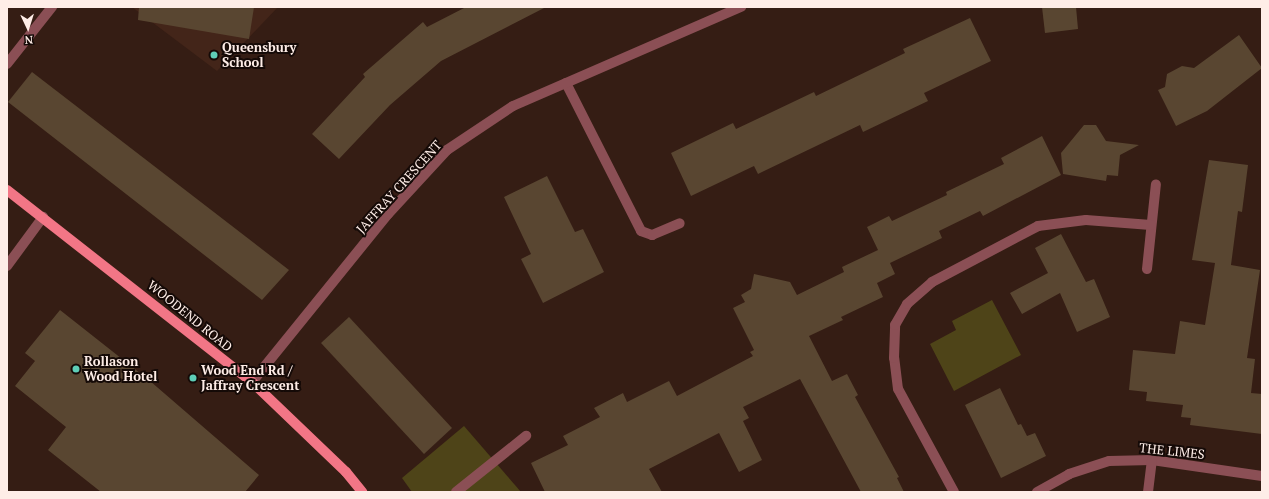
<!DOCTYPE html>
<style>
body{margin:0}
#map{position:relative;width:1269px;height:499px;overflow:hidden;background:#351d14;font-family:"PT Serif",serif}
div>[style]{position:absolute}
.built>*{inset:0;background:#432519}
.green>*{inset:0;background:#4e4418}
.building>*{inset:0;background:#594631}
.lane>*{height:10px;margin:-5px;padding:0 5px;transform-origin:5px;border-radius:5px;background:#8b4f55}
.street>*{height:10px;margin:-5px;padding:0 5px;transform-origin:5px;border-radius:5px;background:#8b4f55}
.primary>*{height:10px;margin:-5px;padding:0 5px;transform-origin:5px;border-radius:5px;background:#f27686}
.dots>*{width:11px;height:11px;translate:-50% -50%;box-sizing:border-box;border:2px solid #150a07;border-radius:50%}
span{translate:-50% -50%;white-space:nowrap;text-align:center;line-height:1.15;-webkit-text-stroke:4px #150a07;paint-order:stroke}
.poi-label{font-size:13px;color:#feede7;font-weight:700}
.left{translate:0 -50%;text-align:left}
.street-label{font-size:13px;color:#feede7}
.frame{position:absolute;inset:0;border:8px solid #feede7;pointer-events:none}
.north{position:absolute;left:8px;top:8px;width:40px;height:40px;-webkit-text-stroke:3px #150a07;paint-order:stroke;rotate:176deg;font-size:11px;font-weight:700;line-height:16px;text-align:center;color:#feede7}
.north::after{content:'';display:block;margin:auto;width:14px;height:18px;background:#feede7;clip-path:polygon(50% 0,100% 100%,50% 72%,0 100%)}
</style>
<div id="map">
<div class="built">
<i style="clip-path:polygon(132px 7px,278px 7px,217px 71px)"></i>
</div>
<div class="green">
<i style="clip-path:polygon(992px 300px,1021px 355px,954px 391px,930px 344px,956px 330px,952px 321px)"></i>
<i style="clip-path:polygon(464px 426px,521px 492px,412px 492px,402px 478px)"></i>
</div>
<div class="building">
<i style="clip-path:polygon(139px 7px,254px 7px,249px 39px,138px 20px)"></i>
<i style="clip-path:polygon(466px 7px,546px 7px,441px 61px,390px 105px,339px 159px,312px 134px,365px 77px,363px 74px,423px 22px,427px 27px)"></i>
<i style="clip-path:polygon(1042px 7px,1076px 7px,1078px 29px,1045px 33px)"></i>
<i style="clip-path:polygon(970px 18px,991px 61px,924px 93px,928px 101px,863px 132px,860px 125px,758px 174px,754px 166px,691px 196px,671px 153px,733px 123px,736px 129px,814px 92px,816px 96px,905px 53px,903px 49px)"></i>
<i style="clip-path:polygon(1239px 35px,1262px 68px,1207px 111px,1176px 126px,1158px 90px,1165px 87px,1167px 74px,1182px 66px,1194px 68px)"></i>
<i style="clip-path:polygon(32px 72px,289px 270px,262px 300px,8px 102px)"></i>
<i style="clip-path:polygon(1084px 125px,1096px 125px,1106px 141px,1139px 145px,1120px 155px,1118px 176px,1107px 175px,1106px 181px,1063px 174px,1061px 153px)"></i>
<i style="clip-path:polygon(1042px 136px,1061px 175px,983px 216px,980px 211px,939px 231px,942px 238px,890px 263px,895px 274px,877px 283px,883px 297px,841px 317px,843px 320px,809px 336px,832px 381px,847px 374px,858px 395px,855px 397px,899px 477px,897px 478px,904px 492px,861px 492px,800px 379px,743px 407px,749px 418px,743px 421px,762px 460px,739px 472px,719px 433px,649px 469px,662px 492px,545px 492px,531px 463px,568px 445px,563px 436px,600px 417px,594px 408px,623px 393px,627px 402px,669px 381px,677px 396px,753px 356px,750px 352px,754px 350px,733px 308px,745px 302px,741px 295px,751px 289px,754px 274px,790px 282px,797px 295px,844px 272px,842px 267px,878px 250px,867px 227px,889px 216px,892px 221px,947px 195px,946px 192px,1004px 164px,1001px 158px)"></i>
<i style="clip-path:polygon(1209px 160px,1248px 165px,1242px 212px,1238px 211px,1231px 265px,1260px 270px,1247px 358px,1255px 359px,1251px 393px,1262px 394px,1262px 434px,1190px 425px,1191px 418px,1181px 417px,1183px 405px,1146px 401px,1147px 392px,1129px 390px,1133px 350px,1175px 354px,1180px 321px,1205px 325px,1215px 263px,1192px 260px)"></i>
<i style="clip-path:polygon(547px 176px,575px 232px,583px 229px,604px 272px,543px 303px,521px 259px,531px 254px,504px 197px)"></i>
<i style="clip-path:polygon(1061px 234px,1086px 282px,1094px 279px,1110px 317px,1077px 332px,1060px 293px,1022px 314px,1010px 293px,1048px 273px,1035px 248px)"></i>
<i style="clip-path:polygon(60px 310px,150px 381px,259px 475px,245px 492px,101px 492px,48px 450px,66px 427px,15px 386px,35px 361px,25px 353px)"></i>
<i style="clip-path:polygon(349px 317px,452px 428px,424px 454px,321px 343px)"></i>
<i style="clip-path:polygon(1000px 388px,1018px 425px,1021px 424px,1027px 436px,1035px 433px,1046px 456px,1001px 478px,965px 405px)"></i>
</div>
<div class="lane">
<i style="left:7px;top:64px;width:73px;rotate:-51.7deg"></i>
<i style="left:566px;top:83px;width:166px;rotate:63.1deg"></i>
<i style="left:641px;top:231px;width:12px;rotate:20deg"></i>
<i style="left:652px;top:235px;width:30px;rotate:-23deg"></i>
</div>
<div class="street">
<i style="left:7px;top:266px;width:61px;rotate:-53.7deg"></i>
<i style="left:1147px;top:269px;width:85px;rotate:-84deg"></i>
<i style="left:252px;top:382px;width:216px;rotate:-51deg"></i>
<i style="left:388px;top:214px;width:87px;rotate:-47.3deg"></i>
<i style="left:447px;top:150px;width:79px;rotate:-33.7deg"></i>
<i style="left:513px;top:106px;width:249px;rotate:-23.5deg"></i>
<i style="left:456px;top:492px;width:90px;rotate:-38.7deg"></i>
<i style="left:954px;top:492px;width:117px;rotate:-118.5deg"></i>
<i style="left:898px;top:389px;width:31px;rotate:-97deg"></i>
<i style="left:894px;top:358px;width:33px;rotate:-88deg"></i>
<i style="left:895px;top:325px;width:24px;rotate:-60deg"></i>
<i style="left:907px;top:304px;width:33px;rotate:-41deg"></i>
<i style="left:932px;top:282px;width:120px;rotate:-27.8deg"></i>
<i style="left:1038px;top:226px;width:48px;rotate:-7.1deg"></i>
<i style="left:1086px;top:220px;width:65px;rotate:4.4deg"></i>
<i style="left:1037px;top:492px;width:37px;rotate:-29deg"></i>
<i style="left:1069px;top:474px;width:42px;rotate:-18deg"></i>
<i style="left:1109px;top:461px;width:43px;rotate:-1.3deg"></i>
<i style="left:1152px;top:460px;width:111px;rotate:8.3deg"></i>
<i style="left:1148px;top:492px;width:32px;rotate:-83deg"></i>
</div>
<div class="primary">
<i style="left:7px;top:190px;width:311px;rotate:38.1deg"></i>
<i style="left:252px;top:382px;width:130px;rotate:43.8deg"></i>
<i style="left:346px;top:472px;width:26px;rotate:51deg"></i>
</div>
<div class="dots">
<i style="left:214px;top:55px;background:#5eceb7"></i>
<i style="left:76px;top:369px;background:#5eceb7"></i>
<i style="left:193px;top:378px;background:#5eceb7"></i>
</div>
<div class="poi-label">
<span class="left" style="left:222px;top:55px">Queensbury<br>School</span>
<span class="left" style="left:84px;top:369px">Rollason<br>Wood Hotel</span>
<span class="left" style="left:201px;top:378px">Wood End Rd /<br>Jaffray Crescent</span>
</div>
<div class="street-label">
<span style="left:399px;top:187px;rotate:-48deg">JAFFRAY CRESCENT</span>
<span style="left:190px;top:316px;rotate:39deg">WOODEND ROAD</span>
<span style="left:1172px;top:451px;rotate:6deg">THE LIMES</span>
</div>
<div class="frame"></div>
<div class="north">N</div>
</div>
